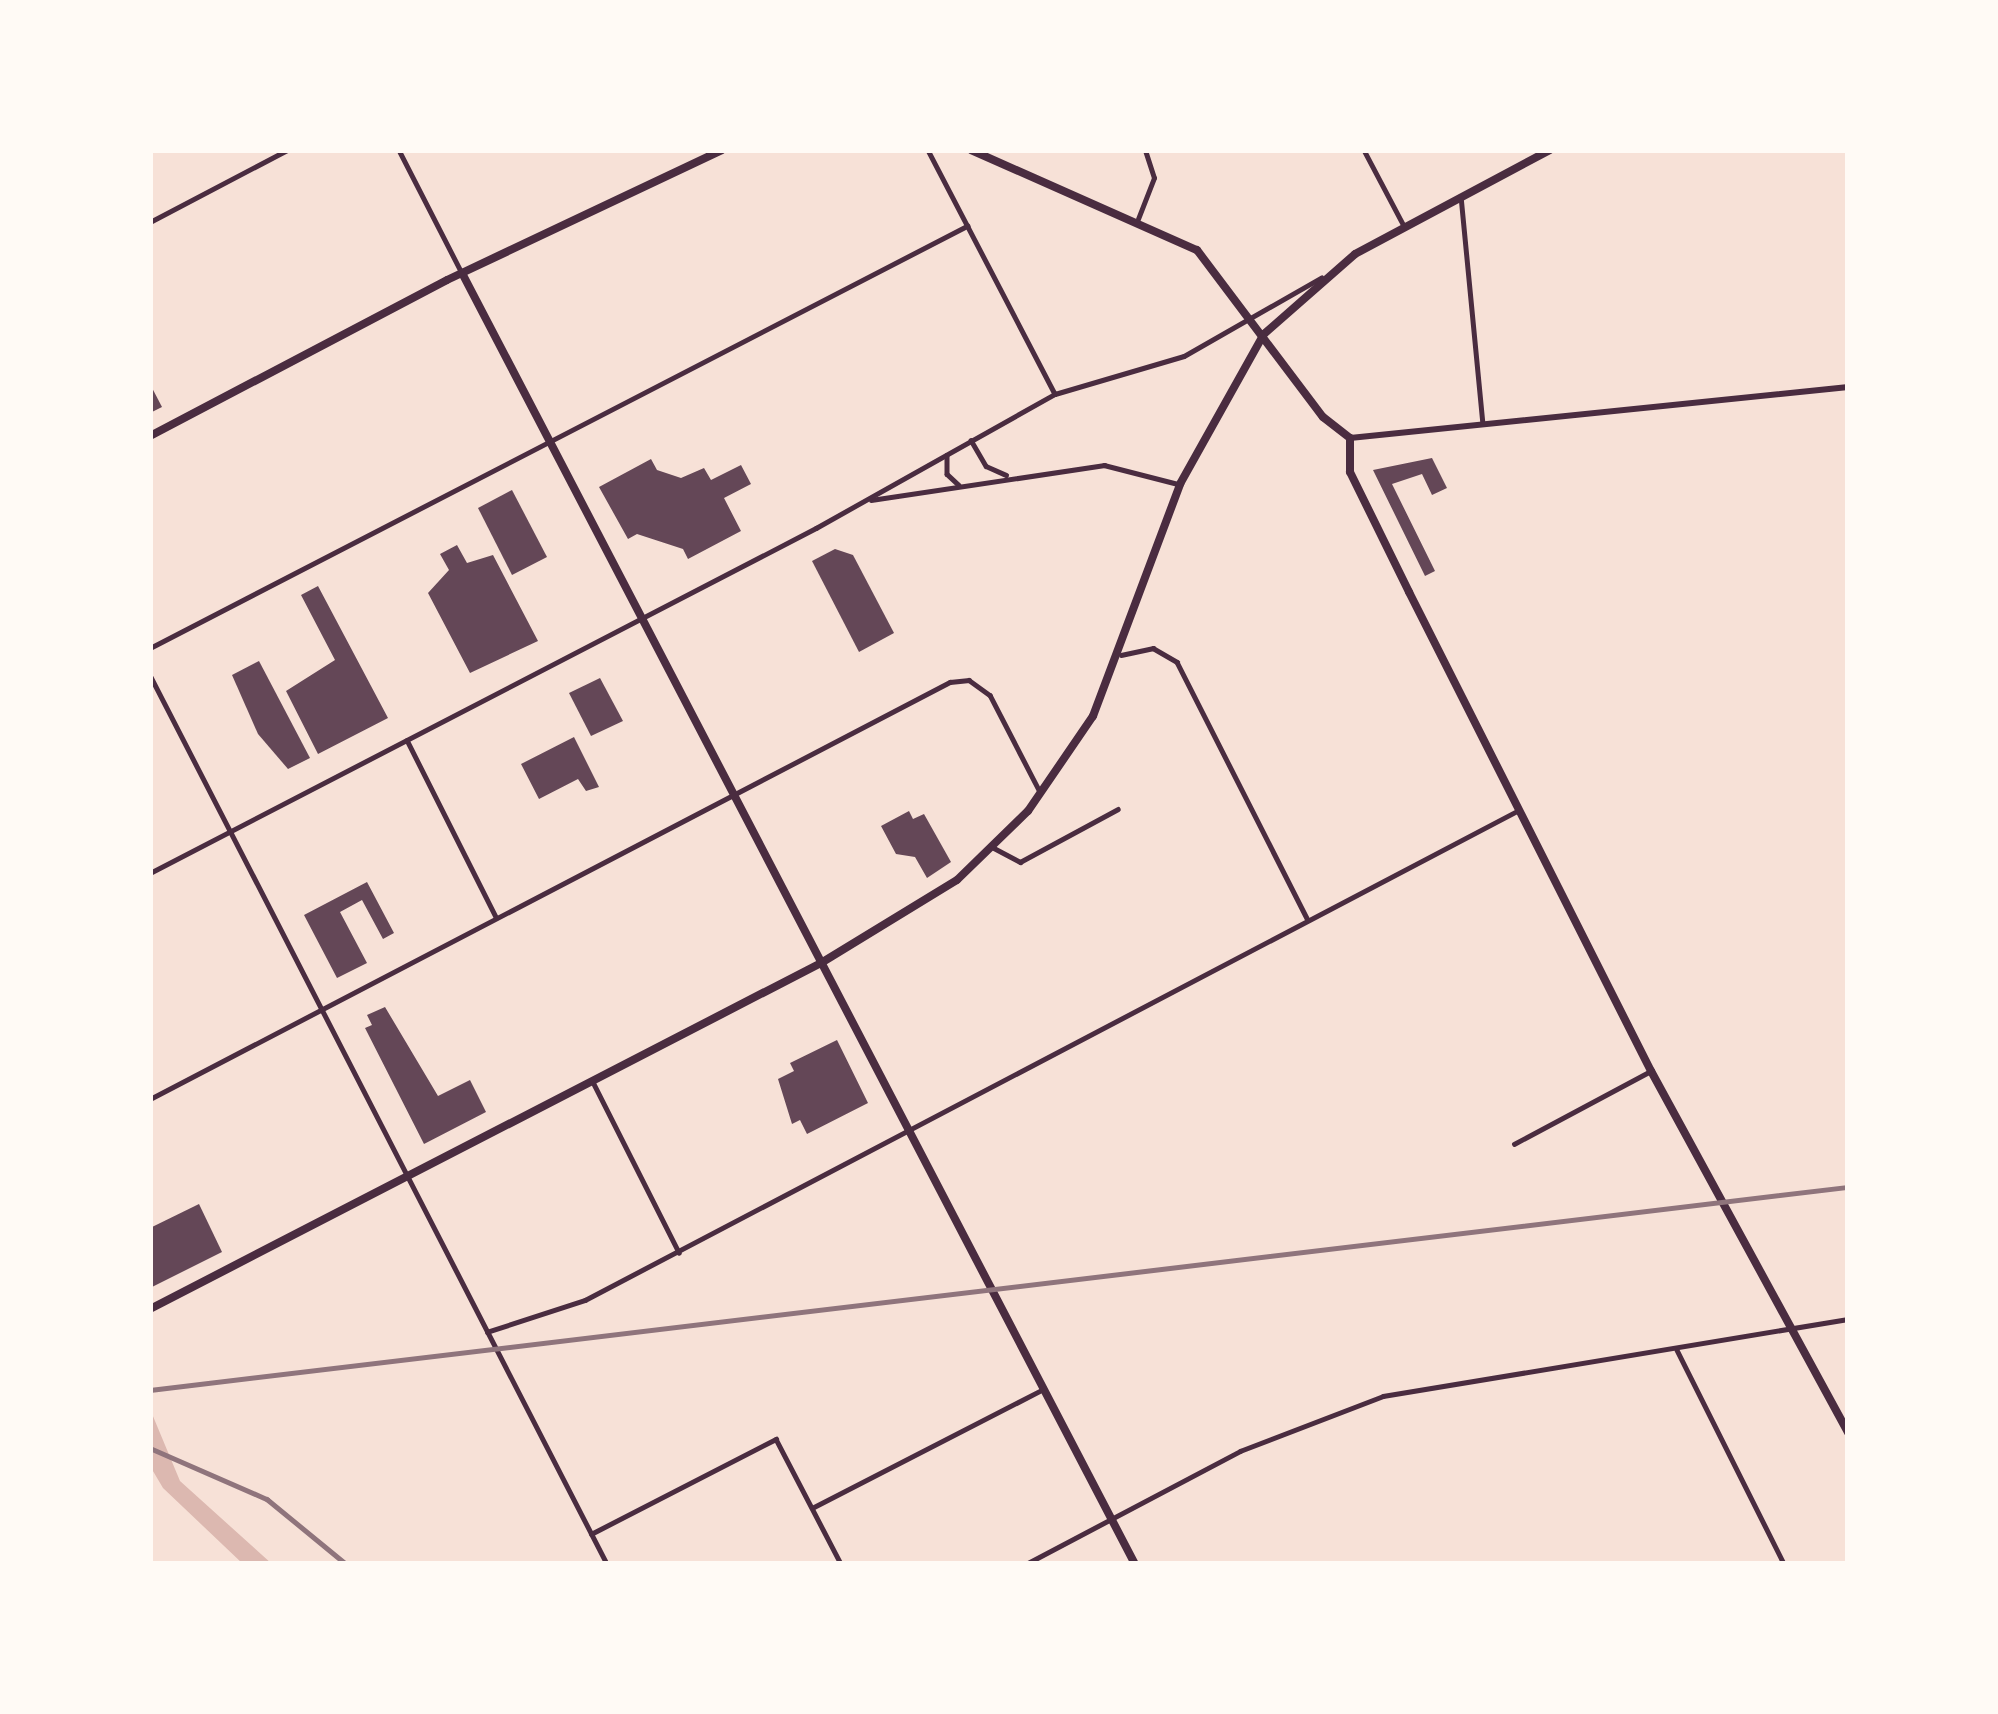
<!DOCTYPE html>
<style>
body{margin:0}
#map{position:relative;width:1998px;height:1714px;overflow:hidden;background:#f7e1d7;font-family:"Titillium Web",sans-serif}
div>[style]{position:absolute}
.water>*{inset:0;background:#dcb8b0}
.building>*{inset:0;background:#644757}
.minor>*{height:4.5px;margin:-2.25px;padding:0 2.25px;transform-origin:2.25px;border-radius:2.25px;background:#4a2c40}
.tertiary>*{height:6px;margin:-3px;padding:0 3px;transform-origin:3px;border-radius:3px;background:#4a2c40}
.secondary>*{height:8px;margin:-4px;padding:0 4px;transform-origin:4px;border-radius:4px;background:#4a2c40}
.primary>*{height:8px;margin:-4px;padding:0 4px;transform-origin:4px;border-radius:4px;background:#4a2c40}
.rail>*{height:4.5px;margin:-2.25px;padding:0 2.25px;transform-origin:2.25px;border-radius:2.25px;background:#8f747c}
span{translate:-50% -50%;white-space:nowrap;text-align:center;line-height:1.15;-webkit-text-stroke:12px #fffaf5;paint-order:stroke}
.frame{position:absolute;inset:0;border:153px solid #fffaf5;pointer-events:none}
</style>
<div id="map">
<div class="water">
<i style="clip-path:polygon(150px 1409px,180px 1481px,272px 1564px,243px 1564px,163px 1488px,150px 1466px)"></i>
</div>
<div class="building">
<i style="clip-path:polygon(150px 384px,162px 407px,150px 413px)"></i>
<i style="clip-path:polygon(1432px 458px,1447px 488px,1432px 495px,1422px 474px,1392px 484px,1435px 571px,1425px 576px,1373px 470px)"></i>
<i style="clip-path:polygon(651px 459px,657px 470px,681px 478px,704px 468px,711px 480px,741px 465px,751px 484px,724px 498px,741px 531px,688px 559px,683px 549px,637px 534px,628px 539px,599px 487px)"></i>
<i style="clip-path:polygon(512px 490px,547px 557px,512px 575px,478px 508px)"></i>
<i style="clip-path:polygon(457px 545px,467px 563px,493px 555px,538px 641px,470px 673px,428px 593px,449px 570px,440px 554px)"></i>
<i style="clip-path:polygon(835px 549px,853px 555px,894px 633px,859px 652px,812px 561px)"></i>
<i style="clip-path:polygon(318px 586px,388px 718px,318px 754px,286px 691px,335px 660px,301px 595px)"></i>
<i style="clip-path:polygon(259px 661px,310px 758px,288px 769px,258px 734px,232px 675px)"></i>
<i style="clip-path:polygon(600px 678px,623px 721px,591px 736px,569px 693px)"></i>
<i style="clip-path:polygon(574px 737px,599px 787px,586px 791px,578px 779px,539px 799px,521px 764px)"></i>
<i style="clip-path:polygon(909px 811px,913px 819px,924px 814px,951px 862px,927px 878px,915px 857px,896px 854px,881px 826px)"></i>
<i style="clip-path:polygon(367px 882px,394px 933px,383px 939px,362px 900px,340px 912px,367px 963px,337px 978px,304px 915px)"></i>
<i style="clip-path:polygon(385px 1007px,438px 1096px,470px 1080px,486px 1112px,424px 1144px,365px 1028px,372px 1025px,367px 1015px)"></i>
<i style="clip-path:polygon(837px 1040px,868px 1103px,807px 1134px,800px 1120px,792px 1124px,778px 1079px,794px 1071px,790px 1063px)"></i>
<i style="clip-path:polygon(199px 1204px,222px 1252px,150px 1288px,150px 1228px)"></i>
</div>
<div class="minor">
<i style="left:399px;top:150px;width:138px;rotate:62.9deg"></i>
<i style="left:928px;top:150px;width:275px;rotate:62.5deg"></i>
<i style="left:1364px;top:150px;width:86px;rotate:62.2deg"></i>
<i style="left:1461px;top:196px;width:228px;rotate:84.5deg"></i>
<i style="left:1138px;top:219px;width:44px;rotate:-68.7deg"></i>
<i style="left:1154px;top:178px;width:29px;rotate:-108deg"></i>
<i style="left:150px;top:222px;width:155px;rotate:-27.7deg"></i>
<i style="left:971px;top:440px;width:30px;rotate:60deg"></i>
<i style="left:986px;top:466px;width:22px;rotate:24deg"></i>
<i style="left:947px;top:455px;width:19px;rotate:90deg"></i>
<i style="left:947px;top:474px;width:16px;rotate:43deg"></i>
<i style="left:871px;top:500px;width:236px;rotate:-8.5deg"></i>
<i style="left:1104px;top:465px;width:76px;rotate:14.4deg"></i>
<i style="left:150px;top:648px;width:920px;rotate:-27.32deg"></i>
<i style="left:1121px;top:655px;width:33px;rotate:-12deg"></i>
<i style="left:1153px;top:648px;width:28px;rotate:30deg"></i>
<i style="left:1177px;top:662px;width:287px;rotate:63.1deg"></i>
<i style="left:150px;top:675px;width:1000px;rotate:62.79deg"></i>
<i style="left:407px;top:740px;width:198px;rotate:63.3deg"></i>
<i style="left:994px;top:848px;width:30px;rotate:28deg"></i>
<i style="left:1020px;top:862px;width:111px;rotate:-28.4deg"></i>
<i style="left:150px;top:873px;width:750px;rotate:-27.38deg"></i>
<i style="left:816px;top:528px;width:274px;rotate:-29.3deg"></i>
<i style="left:1055px;top:394px;width:134px;rotate:-16.4deg"></i>
<i style="left:1184px;top:356px;width:158px;rotate:-29.7deg"></i>
<i style="left:593px;top:1082px;width:191px;rotate:63.2deg"></i>
<i style="left:150px;top:1099px;width:902px;rotate:-27.53deg"></i>
<i style="left:950px;top:682px;width:19px;rotate:-6deg"></i>
<i style="left:969px;top:680px;width:26px;rotate:36deg"></i>
<i style="left:990px;top:695px;width:109px;rotate:62.7deg"></i>
<i style="left:1514px;top:1144px;width:155px;rotate:-28.1deg"></i>
<i style="left:487px;top:1332px;width:103px;rotate:-18.1deg"></i>
<i style="left:585px;top:1300px;width:1055px;rotate:-27.68deg"></i>
<i style="left:1677px;top:1350px;width:239px;rotate:63.4deg"></i>
<i style="left:812px;top:1508px;width:259px;rotate:-27.2deg"></i>
<i style="left:591px;top:1534px;width:208px;rotate:-27.2deg"></i>
<i style="left:776px;top:1439px;width:141px;rotate:62.5deg"></i>
<i style="left:1026px;top:1564px;width:242px;rotate:-27.8deg"></i>
<i style="left:1240px;top:1451px;width:153px;rotate:-21deg"></i>
<i style="left:1383px;top:1396px;width:471px;rotate:-9.4deg"></i>
</div>
<div class="tertiary">
<i style="left:1350px;top:438px;width:501px;rotate:-5.85deg"></i>
</div>
<div class="secondary">
<i style="left:971px;top:150px;width:247px;rotate:23.9deg"></i>
<i style="left:1197px;top:250px;width:209px;rotate:53deg"></i>
<i style="left:1323px;top:417px;width:34px;rotate:38deg"></i>
<i style="left:1350px;top:438px;width:34px;rotate:90deg"></i>
<i style="left:1350px;top:472px;width:134px;rotate:63.8deg"></i>
<i style="left:1409px;top:592px;width:537px;rotate:63.2deg"></i>
<i style="left:1651px;top:1071px;width:412px;rotate:61.4deg"></i>
<i style="left:462px;top:273px;width:1456px;rotate:62.47deg"></i>
<i style="left:150px;top:436px;width:335px;rotate:-27.7deg"></i>
<i style="left:447px;top:280px;width:304px;rotate:-25.3deg"></i>
</div>
<div class="primary">
<i style="left:150px;top:1309px;width:755px;rotate:-27.28deg"></i>
<i style="left:821px;top:963px;width:159px;rotate:-31.4deg"></i>
<i style="left:957px;top:880px;width:99px;rotate:-44.2deg"></i>
<i style="left:1028px;top:811px;width:115px;rotate:-55.6deg"></i>
<i style="left:1093px;top:716px;width:248px;rotate:-69.4deg"></i>
<i style="left:1180px;top:484px;width:172px;rotate:-60.8deg"></i>
<i style="left:1264px;top:334px;width:121px;rotate:-41.3deg"></i>
<i style="left:1355px;top:254px;width:221px;rotate:-28.1deg"></i>
</div>
<div class="rail">
<i style="left:150px;top:1390px;width:1710px;rotate:-6.82deg"></i>
<i style="left:150px;top:1448px;width:128px;rotate:23.6deg"></i>
<i style="left:267px;top:1499px;width:102px;rotate:39.4deg"></i>
</div>
<div class="frame"></div>
</div>
